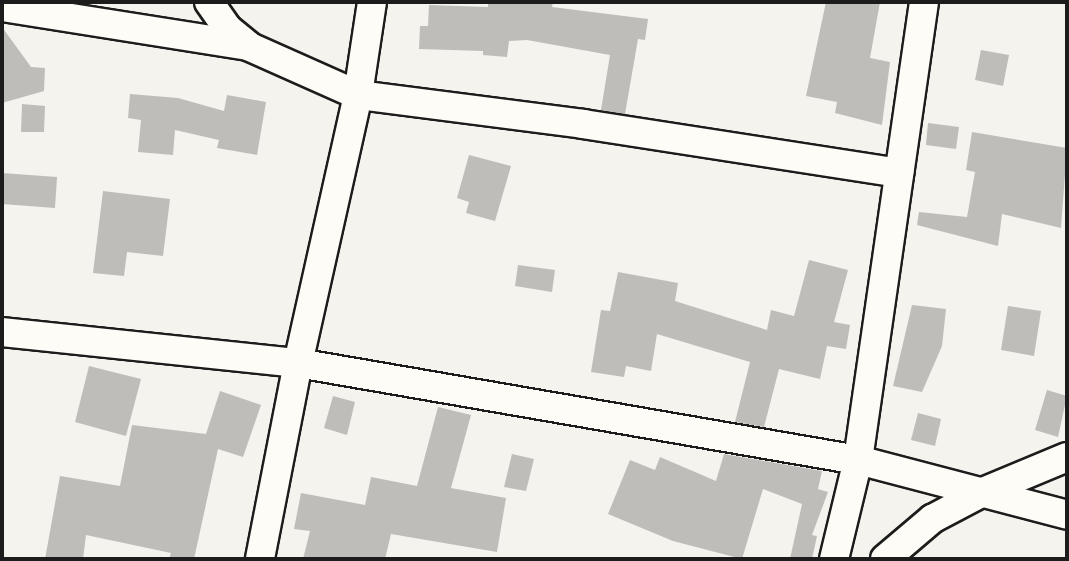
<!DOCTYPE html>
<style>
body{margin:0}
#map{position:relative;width:1069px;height:561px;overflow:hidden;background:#f4f3ee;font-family:Mali,sans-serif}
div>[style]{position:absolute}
.building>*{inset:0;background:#bebdba}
.roads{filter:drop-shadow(2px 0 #1c1c1c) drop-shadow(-2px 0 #1c1c1c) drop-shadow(0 2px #1c1c1c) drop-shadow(0 -2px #1c1c1c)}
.street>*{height:28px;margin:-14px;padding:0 14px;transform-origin:14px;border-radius:14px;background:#fdfcf7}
span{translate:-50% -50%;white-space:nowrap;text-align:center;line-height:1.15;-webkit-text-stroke:6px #fdfcf7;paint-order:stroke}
.frame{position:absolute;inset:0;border:4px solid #1c1c1c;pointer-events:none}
</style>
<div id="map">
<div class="building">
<i style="clip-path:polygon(488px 2px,553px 2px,552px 7px,648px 19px,645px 40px,638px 39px,625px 114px,601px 110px,610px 55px,527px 40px,509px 41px,507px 57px,483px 55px,483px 51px,419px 49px,420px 26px,428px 26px,429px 5px,488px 7px)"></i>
<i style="clip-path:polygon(826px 2px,880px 2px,870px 58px,890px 62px,882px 125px,835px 113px,837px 102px,806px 96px)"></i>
<i style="clip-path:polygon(2px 27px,31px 67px,45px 68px,44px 91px,2px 103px)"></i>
<i style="clip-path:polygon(981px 50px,1009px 55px,1003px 86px,975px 80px)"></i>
<i style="clip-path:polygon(130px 94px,178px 98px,224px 111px,227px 95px,266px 102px,257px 155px,217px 148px,219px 140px,175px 130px,173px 155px,138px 152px,141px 120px,128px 118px)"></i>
<i style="clip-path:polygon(22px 104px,45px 106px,44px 132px,21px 132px)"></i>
<i style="clip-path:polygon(928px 123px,959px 127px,956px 149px,926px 145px)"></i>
<i style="clip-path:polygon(972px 132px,1067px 148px,1061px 228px,1002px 214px,998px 246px,917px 225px,919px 212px,967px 217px,975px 172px,966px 170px)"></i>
<i style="clip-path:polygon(469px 155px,511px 166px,495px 221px,466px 213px,469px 202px,457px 198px)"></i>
<i style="clip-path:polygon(2px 173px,57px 177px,55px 208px,2px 204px)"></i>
<i style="clip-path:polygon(103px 191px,170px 199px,163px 256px,127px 252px,124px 276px,93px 273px)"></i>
<i style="clip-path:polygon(809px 260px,848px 270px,834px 322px,850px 325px,846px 349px,827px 346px,820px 379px,779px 369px,764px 427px,735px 422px,750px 362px,657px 334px,651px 371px,626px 366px,624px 377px,591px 372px,601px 310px,610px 311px,618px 272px,678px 283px,675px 301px,767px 330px,771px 310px,794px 316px)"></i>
<i style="clip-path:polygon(518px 265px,555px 270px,552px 292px,515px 286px)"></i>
<i style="clip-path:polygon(912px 305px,946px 309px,942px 346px,922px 392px,893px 386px)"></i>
<i style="clip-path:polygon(1008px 306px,1041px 311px,1034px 356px,1001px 350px)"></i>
<i style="clip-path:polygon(89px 366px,141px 379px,126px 436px,75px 422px)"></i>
<i style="clip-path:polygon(1047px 390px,1067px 396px,1058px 437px,1035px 430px)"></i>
<i style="clip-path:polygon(220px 391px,261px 405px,243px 457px,218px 449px,194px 559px,169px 559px,171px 553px,86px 535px,83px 559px,45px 559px,60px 476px,120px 486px,132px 425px,206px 434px)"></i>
<i style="clip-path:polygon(333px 396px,355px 402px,347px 435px,324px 428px)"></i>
<i style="clip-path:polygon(438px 407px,471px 415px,451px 488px,506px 498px,497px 552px,391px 534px,385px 559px,303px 559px,310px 531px,294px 529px,301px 493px,365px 505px,371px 477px,417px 486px)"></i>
<i style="clip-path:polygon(918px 413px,941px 419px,935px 446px,911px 440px)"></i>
<i style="clip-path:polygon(512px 454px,534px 459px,526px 491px,504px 487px)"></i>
<i style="clip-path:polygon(724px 454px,822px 471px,818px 489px,828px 492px,812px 535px,817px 536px,812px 559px,790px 559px,802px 504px,763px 489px,742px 559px,673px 541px,608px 514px,630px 460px,655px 470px,660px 457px,716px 481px)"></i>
</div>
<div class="roads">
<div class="street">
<i style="left:209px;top:2px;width:33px;rotate:55deg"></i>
<i style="left:228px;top:29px;width:28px;rotate:39deg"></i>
<i style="left:250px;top:47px;width:118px;rotate:24deg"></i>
<i style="left:358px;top:95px;width:275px;rotate:102.6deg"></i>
<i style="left:298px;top:363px;width:200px;rotate:101deg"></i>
<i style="left:372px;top:2px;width:94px;rotate:98.6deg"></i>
<i style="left:358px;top:95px;width:227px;rotate:7.3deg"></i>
<i style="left:583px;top:124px;width:320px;rotate:8.8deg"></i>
<i style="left:2px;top:7px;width:249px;rotate:9deg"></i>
<i style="left:2px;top:332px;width:298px;rotate:6deg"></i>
<i style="left:298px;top:363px;width:568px;rotate:9.83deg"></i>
<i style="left:858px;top:460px;width:216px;rotate:14.7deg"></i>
<i style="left:834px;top:559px;width:102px;rotate:-76.4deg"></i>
<i style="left:858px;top:460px;width:463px;rotate:-81.8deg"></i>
<i style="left:885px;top:559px;width:62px;rotate:-40.4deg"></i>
<i style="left:932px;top:519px;width:58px;rotate:-27.9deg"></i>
<i style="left:983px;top:492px;width:91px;rotate:-22.6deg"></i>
</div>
</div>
<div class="frame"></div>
</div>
